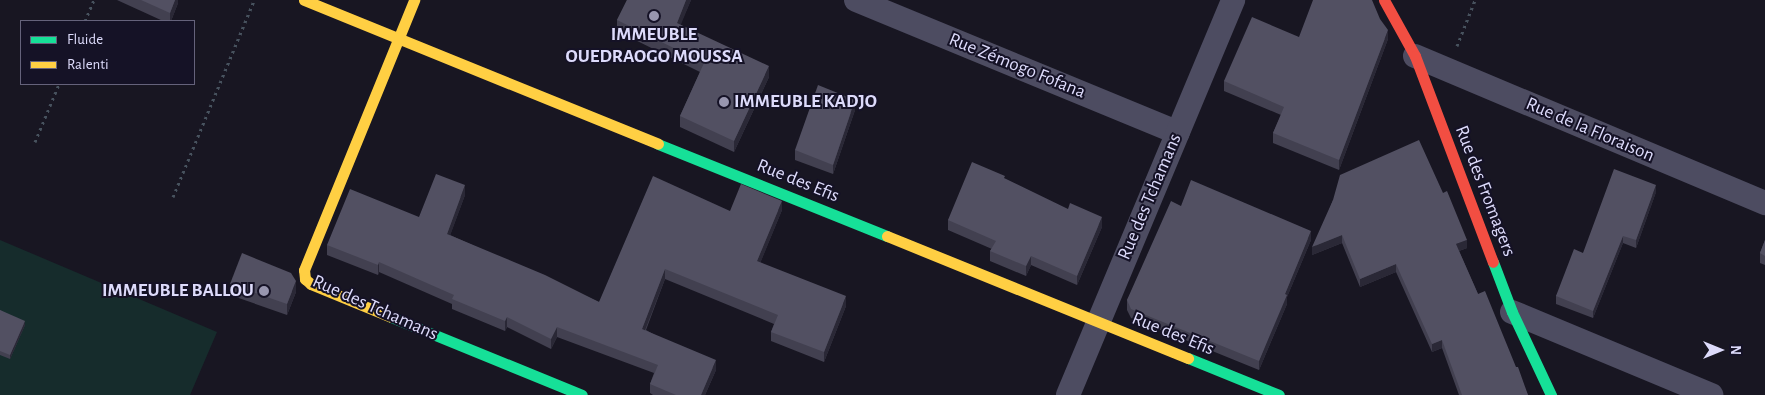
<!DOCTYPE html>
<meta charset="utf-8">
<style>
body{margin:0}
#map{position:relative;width:1765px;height:395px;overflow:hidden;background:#181622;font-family:"Alegreya Sans",sans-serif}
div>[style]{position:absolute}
.green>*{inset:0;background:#162c2c}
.path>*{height:3px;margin-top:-1.5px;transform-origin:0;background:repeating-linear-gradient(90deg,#47525e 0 2.5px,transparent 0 6.5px)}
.street>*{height:24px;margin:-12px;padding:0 12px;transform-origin:12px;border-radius:12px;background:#4d4c61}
.fast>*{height:11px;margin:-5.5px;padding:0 5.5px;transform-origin:5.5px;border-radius:5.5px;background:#16e098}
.slow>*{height:11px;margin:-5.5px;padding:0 5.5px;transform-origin:5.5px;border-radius:5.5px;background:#ffcf43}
.jam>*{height:11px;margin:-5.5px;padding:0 5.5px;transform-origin:5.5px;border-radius:5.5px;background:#f24e42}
.wall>*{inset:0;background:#424050}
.shaded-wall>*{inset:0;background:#2a2836}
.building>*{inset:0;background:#525062}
.dots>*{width:14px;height:14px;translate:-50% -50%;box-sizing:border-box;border:2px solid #151226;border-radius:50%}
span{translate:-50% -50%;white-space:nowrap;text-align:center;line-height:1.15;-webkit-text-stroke:4px #151226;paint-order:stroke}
.poi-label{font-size:19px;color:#dddbfb;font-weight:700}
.left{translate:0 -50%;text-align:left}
.right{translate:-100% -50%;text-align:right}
.street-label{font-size:19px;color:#dddbfb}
.legend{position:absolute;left:20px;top:20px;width:175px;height:65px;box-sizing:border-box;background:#151226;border:1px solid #65627b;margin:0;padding:6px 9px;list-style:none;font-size:15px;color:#dddbfb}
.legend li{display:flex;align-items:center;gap:10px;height:25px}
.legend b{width:25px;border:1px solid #65627b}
.north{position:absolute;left:1695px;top:325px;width:50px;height:50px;-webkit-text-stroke:4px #151226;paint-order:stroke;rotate:90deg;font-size:14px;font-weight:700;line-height:20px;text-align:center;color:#dddbfb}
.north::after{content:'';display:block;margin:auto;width:18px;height:22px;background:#dddbfb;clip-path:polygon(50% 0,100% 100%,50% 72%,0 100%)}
</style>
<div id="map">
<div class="green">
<i style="clip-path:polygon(0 240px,217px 332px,190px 395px,0 395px)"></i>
</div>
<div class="path">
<i style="left:85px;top:21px;width:23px;rotate:-67deg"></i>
<i style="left:1457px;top:46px;width:49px;rotate:-68.6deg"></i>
<i style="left:35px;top:142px;width:63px;rotate:-67.5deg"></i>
<i style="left:173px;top:197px;width:213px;rotate:-67.6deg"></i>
</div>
<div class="street">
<i style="left:856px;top:0;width:348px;rotate:22.4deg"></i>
<i style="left:1415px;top:56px;width:380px;rotate:22.8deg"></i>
<i style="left:1512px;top:312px;width:216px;rotate:22.6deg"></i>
<i style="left:1068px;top:395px;width:428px;rotate:-67.3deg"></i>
</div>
<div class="fast">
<i style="left:658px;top:144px;width:247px;rotate:21.9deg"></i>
<i style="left:1493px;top:262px;width:53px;rotate:69.2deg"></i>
<i style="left:1512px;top:312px;width:92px;rotate:64.8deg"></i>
<i style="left:391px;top:317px;width:206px;rotate:22.2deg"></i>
<i style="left:1188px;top:358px;width:98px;rotate:22.1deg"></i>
</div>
<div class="slow">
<i style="left:304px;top:0;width:382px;rotate:22.1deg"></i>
<i style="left:887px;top:236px;width:325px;rotate:22.1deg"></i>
<i style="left:391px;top:317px;width:87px;rotate:-157.6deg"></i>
<i style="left:311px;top:284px;width:8px;rotate:-140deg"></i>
<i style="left:305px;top:279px;width:9px;rotate:-96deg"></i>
<i style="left:304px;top:270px;width:292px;rotate:-67.8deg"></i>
</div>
<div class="jam">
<i style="left:1384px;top:0;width:64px;rotate:61deg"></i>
<i style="left:1415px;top:56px;width:220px;rotate:69.3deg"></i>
</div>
<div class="wall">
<i style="clip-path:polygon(117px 0,178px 0,178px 3px,171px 21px,163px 21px)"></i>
<i style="clip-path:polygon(627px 0,691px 0,680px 25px,769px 77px,734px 152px,680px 127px,680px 116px,700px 72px,617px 31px,617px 20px)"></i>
<i style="clip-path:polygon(1299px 37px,1388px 39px,1339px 170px,1273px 143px,1273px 133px,1281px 115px,1224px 91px,1224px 81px)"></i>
<i style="clip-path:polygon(855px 110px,833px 174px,795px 160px,795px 150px)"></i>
<i style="clip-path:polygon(1005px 179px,1102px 227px,1077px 285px,1031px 265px,1026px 276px,990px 261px,990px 251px,992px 249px,948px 230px,948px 220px)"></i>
<i style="clip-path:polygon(1656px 192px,1636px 248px,1623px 243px,1593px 318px,1556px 304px,1556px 296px,1583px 253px)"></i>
<i style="clip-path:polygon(465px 195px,450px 235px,599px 302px,730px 211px,782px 210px,760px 263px,846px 306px,824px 362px,771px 341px,771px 332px,774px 324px,665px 279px,646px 330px,716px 370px,705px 395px,653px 395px,650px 393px,650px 384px,654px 373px,557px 337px,551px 349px,507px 327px,505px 331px,452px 309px,452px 304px,379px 272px,378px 275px,327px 255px,327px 245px,419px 217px)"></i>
<i style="clip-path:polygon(1333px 200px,1467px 248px,1459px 251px,1478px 294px,1528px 395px,1459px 395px,1442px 348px,1432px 352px,1396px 272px,1360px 287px,1342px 243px,1312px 255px)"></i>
<i style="clip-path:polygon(1181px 206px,1311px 240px,1287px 297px,1287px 304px,1259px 370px,1131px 318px,1127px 310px,1127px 300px)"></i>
<i style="clip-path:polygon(1765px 240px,1765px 265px,1760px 263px,1760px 253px)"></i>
<i style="clip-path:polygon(230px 284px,296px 292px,287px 315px,230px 295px)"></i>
<i style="clip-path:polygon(0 310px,25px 325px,10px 359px,0 355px)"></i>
</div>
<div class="shaded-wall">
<i style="clip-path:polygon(175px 0,178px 0,178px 3px,171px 21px,170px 21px,170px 13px)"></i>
<i style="clip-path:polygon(686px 0,691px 0,677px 34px,677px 23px)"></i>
<i style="clip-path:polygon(1388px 30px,1388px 39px,1339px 170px,1339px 160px)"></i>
<i style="clip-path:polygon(769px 66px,769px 77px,734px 152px,734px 141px)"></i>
<i style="clip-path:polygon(855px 100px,855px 110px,833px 174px,833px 165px)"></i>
<i style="clip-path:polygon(465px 185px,465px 195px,447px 244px,447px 234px)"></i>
<i style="clip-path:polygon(1656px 185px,1656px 192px,1636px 248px,1636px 240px)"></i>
<i style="clip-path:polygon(782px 201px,782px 210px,757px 271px,757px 261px)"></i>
<i style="clip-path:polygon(1102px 217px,1102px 227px,1077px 285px,1077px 276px)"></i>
<i style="clip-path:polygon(1311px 231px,1311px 240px,1287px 297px,1287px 304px,1259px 370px,1259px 361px,1285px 294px)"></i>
<i style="clip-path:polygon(1342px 235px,1342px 243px,1312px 255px,1312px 247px)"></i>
<i style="clip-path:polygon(1623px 236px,1623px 243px,1593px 318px,1593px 311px)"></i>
<i style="clip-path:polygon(1467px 240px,1467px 248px,1456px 252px,1456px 244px)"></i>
<i style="clip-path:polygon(1031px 256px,1031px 265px,1026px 276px,1026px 266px)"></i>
<i style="clip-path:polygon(379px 262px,379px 272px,378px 275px,378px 265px)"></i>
<i style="clip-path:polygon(1396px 264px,1396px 272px,1360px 287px,1360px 279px)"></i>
<i style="clip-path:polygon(665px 269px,665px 279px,642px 338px,642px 329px)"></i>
<i style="clip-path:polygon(296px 281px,296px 292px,287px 315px,287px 304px)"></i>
<i style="clip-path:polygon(846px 296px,846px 306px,824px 362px,824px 352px)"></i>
<i style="clip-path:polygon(507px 317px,507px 327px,505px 331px,505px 321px)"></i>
<i style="clip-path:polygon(25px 321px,25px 325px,10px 359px,10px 355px)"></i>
<i style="clip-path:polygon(557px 327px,557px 337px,551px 349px,551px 339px)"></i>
<i style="clip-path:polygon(1442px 340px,1442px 348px,1432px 352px,1432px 344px)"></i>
<i style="clip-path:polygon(716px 360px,716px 370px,705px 395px,701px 395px)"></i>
</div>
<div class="building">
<i style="clip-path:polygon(141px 0,175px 0,170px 13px)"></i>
<i style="clip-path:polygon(627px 0,686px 0,677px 23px,769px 66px,734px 141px,680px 116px,704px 63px,617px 20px)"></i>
<i style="clip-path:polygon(1313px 0,1372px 0,1380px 19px,1388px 30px,1339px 160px,1273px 133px,1284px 107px,1224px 81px,1252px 17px,1299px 37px)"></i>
<i style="clip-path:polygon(818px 85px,855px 100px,833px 165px,795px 150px)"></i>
<i style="clip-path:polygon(1419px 140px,1443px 193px,1447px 191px,1467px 240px,1456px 244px,1478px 294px,1485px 291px,1516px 367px,1518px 367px,1528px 395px,1462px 395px,1442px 340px,1432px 344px,1396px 264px,1360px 279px,1342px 235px,1312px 247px,1333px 200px,1340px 175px)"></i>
<i style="clip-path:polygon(972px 162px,1005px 176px,1004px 178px,1068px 209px,1070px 203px,1102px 217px,1077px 276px,1031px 256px,1026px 266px,990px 251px,996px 241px,948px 220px)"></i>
<i style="clip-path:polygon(1614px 169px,1656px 185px,1636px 240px,1623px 236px,1593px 311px,1556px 296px,1574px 249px,1583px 253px)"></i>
<i style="clip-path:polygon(436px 174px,465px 185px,447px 234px,545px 275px,599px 302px,653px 176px,730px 211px,741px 184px,782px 201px,757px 261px,846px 296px,824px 352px,771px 332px,778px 315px,665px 269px,642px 329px,716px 360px,701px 395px,676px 395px,650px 384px,658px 365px,557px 327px,551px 339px,507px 317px,505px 321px,452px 299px,454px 295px,379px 262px,378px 265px,327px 245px,350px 189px,419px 217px)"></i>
<i style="clip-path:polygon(1191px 180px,1311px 231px,1285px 294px,1287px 295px,1259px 361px,1131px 309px,1127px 300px,1171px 201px,1181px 206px)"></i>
<i style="clip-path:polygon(1765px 240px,1765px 256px,1760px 253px)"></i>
<i style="clip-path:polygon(242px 253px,291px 273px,296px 281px,287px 304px,230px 284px)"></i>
<i style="clip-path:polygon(0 310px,25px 321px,10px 355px,0 351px)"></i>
</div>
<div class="dots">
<i style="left:654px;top:16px;background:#9896af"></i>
<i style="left:724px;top:102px;background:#9896af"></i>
<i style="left:264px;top:291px;background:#9896af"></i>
</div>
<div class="poi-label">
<span style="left:654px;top:46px">IMMEUBLE<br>OUEDRAOGO MOUSSA</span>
<span class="left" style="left:734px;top:102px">IMMEUBLE KADJO</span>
<span class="right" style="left:254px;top:291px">IMMEUBLE BALLOU</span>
</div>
<div class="street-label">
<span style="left:1017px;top:66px;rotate:22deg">Rue Zémogo Fofana</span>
<span style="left:1590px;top:130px;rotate:23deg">Rue de la Floraison</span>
<span style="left:798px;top:181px;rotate:22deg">Rue des Efis</span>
<span style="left:1485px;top:191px;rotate:69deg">Rue des Fromagers</span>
<span style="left:1150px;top:197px;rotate:-67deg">Rue des Tchamans</span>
<span style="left:375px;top:308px;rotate:24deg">Rue des Tchamans</span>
<span style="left:1173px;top:334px;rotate:22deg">Rue des Efis</span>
</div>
<ul class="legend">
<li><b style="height:6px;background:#16e098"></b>Fluide</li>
<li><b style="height:6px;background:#ffcf43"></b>Ralenti</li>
</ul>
<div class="north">N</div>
</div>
